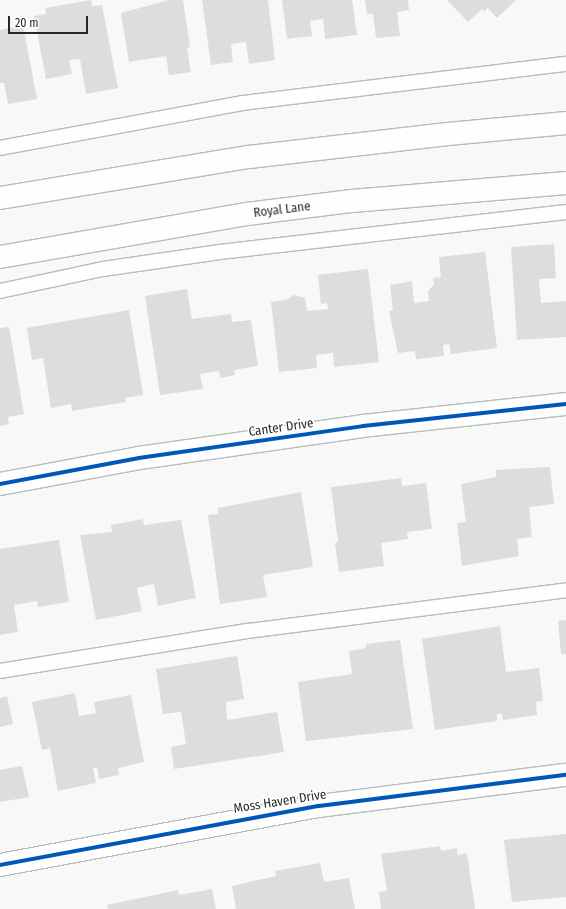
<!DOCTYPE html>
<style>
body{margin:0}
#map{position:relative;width:566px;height:909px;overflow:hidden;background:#f6f9f8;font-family:"Fira Sans Condensed",sans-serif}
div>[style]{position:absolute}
.building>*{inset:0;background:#dcdede}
.roads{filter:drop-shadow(1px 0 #b9bbba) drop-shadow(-1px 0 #b9bbba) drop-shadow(0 1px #b9bbba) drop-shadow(0 -1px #b9bbba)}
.service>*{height:14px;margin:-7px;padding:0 7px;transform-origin:7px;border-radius:7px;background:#fefefe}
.minor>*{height:22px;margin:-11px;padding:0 11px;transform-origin:11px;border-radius:11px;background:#fefefe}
.secondary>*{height:22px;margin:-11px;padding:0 11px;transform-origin:11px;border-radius:11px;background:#fefefe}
.cycleway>*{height:4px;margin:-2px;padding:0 2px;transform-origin:2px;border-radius:2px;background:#0057b8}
span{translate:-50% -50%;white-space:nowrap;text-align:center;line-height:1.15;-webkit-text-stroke:3px #fff;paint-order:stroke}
.street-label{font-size:13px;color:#272928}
.scale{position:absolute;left:8px;top:16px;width:80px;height:18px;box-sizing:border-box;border:2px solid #272928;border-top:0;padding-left:5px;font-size:12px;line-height:14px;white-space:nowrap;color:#272928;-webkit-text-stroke:3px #fff;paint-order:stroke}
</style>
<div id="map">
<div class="building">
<i style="clip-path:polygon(91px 0,92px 6px,102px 5px,118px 88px,86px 94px,80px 59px,69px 60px,72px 74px,46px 79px,34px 16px,46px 14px,45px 8px)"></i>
<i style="clip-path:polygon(169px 0,183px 0,190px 47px,187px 48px,191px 72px,169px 75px,166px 56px,129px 62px,121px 13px)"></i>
<i style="clip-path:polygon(202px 0,268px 0,275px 60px,249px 64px,246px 42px,231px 44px,233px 62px,211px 65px)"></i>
<i style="clip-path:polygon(282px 0,352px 0,357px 35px,325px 39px,323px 19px,310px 21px,312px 36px,287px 39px)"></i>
<i style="clip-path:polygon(365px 0,408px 0,409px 10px,397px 12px,400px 36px,376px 38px,373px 14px,367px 14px)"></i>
<i style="clip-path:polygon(447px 0,516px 0,497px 18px,488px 8px,484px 12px,482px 9px,468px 22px)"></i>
<i style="clip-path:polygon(23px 25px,37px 99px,8px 104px,4px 83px,0 83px,0 30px)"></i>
<i style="clip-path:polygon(554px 244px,556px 278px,539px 279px,541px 303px,566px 301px,566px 337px,517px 340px,511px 247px)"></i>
<i style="clip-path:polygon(485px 252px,497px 348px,451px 354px,449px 344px,443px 345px,444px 356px,416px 359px,415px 351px,398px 353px,389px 311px,393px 310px,390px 285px,412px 281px,414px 303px,429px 301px,428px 291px,434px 284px,433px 278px,441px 277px,439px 257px)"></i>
<i style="clip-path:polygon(368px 269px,379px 362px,334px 367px,333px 353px,316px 355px,317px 368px,279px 372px,271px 302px,286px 300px,294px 295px,305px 298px,307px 311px,328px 309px,327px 303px,321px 304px,318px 275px)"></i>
<i style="clip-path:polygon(187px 289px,192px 319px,231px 314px,232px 322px,251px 320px,258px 366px,234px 370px,235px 375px,220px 378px,219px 371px,200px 374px,203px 389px,160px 395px,145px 296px)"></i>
<i style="clip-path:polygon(129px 310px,143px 395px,125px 398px,126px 402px,72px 411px,71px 404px,51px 408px,43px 358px,32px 360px,27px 328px)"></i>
<i style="clip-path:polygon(9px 327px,24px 414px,8px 417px,9px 424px,0 426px,0 328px)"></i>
<i style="clip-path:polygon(550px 467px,554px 504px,529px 507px,532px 537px,517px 539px,519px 556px,462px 566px,457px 523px,466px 522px,461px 484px,496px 477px,496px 470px)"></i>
<i style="clip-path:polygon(401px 478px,402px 486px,426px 483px,432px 529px,407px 532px,408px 539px,381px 543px,384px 566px,339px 572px,335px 543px,338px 542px,331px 487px)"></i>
<i style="clip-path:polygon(301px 492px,313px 567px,263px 575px,267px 597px,220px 604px,208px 515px,218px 514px,218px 508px)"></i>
<i style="clip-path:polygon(143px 519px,144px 525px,181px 520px,196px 598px,158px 606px,154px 584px,137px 588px,142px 611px,96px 620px,80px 535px,112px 532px,111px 525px)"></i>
<i style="clip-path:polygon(59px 540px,69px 602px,38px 607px,37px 601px,14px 605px,18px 632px,0 635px,0 549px)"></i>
<i style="clip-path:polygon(566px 620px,566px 654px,561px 654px,558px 621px)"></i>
<i style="clip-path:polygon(500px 626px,506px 672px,539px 668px,543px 701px,536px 702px,537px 715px,503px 720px,502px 714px,497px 714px,497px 721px,435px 730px,422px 639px)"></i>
<i style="clip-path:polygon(400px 640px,413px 729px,306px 741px,298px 682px,352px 674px,349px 651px,366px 648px,366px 644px)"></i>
<i style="clip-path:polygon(237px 656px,244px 699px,226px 702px,227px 720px,277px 712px,284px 752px,174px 769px,171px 747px,186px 744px,181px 712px,163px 714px,156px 669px)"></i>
<i style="clip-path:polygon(75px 693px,79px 716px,96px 713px,94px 702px,131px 695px,144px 762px,118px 768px,119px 775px,99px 779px,97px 767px,93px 768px,96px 783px,58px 791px,50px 748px,42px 750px,32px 702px)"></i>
<i style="clip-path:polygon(7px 696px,13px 724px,0 727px,0 698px)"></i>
<i style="clip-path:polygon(22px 766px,29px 797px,0 802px,0 770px)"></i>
<i style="clip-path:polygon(566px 834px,566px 897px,512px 902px,504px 840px)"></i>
<i style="clip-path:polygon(440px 846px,441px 851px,457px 848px,457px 855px,467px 853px,475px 909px,381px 909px,379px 892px,387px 891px,381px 854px)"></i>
<i style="clip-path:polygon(320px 863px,324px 882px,349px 878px,355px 909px,236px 909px,232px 886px,276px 876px,275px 871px)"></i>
<i style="clip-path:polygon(212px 889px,216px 909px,108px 909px,107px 905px,178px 890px,179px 895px)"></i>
</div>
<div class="roads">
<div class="service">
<i style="left:0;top:148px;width:246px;rotate:-10.5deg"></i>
<i style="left:242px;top:103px;width:326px;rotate:-6.9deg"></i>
<i style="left:0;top:291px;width:105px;rotate:-12.1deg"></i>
<i style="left:103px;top:269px;width:118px;rotate:-8.3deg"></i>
<i style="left:220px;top:252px;width:348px;rotate:-6.6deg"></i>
<i style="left:0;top:671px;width:251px;rotate:-9.2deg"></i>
<i style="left:248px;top:631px;width:321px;rotate:-7.3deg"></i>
</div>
<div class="minor">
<i style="left:0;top:484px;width:141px;rotate:-10.6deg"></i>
<i style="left:139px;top:458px;width:226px;rotate:-8.1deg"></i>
<i style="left:363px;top:426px;width:204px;rotate:-6.2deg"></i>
<i style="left:0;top:865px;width:324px;rotate:-10.5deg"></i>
<i style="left:319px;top:806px;width:249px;rotate:-7.2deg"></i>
</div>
<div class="secondary">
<i style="left:0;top:198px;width:252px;rotate:-9.4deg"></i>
<i style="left:249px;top:157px;width:200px;rotate:-6.6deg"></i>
<i style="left:448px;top:134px;width:119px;rotate:-5.3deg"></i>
<i style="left:0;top:257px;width:251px;rotate:-9.9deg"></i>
<i style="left:247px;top:214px;width:106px;rotate:-7.1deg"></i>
<i style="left:352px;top:201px;width:215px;rotate:-4.8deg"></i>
</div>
</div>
<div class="cycleway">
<i style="left:0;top:484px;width:141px;rotate:-10.6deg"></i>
<i style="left:139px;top:458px;width:226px;rotate:-8.1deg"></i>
<i style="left:363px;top:426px;width:204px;rotate:-6.2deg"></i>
<i style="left:0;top:865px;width:324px;rotate:-10.5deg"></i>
<i style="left:319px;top:806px;width:249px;rotate:-7.2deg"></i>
</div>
<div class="street-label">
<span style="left:282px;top:210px;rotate:-7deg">Royal Lane</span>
<span style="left:281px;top:428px;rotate:-8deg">Canter Drive</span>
<span style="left:280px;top:802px;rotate:-9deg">Moss Haven Drive</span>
</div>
<div class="scale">20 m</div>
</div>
